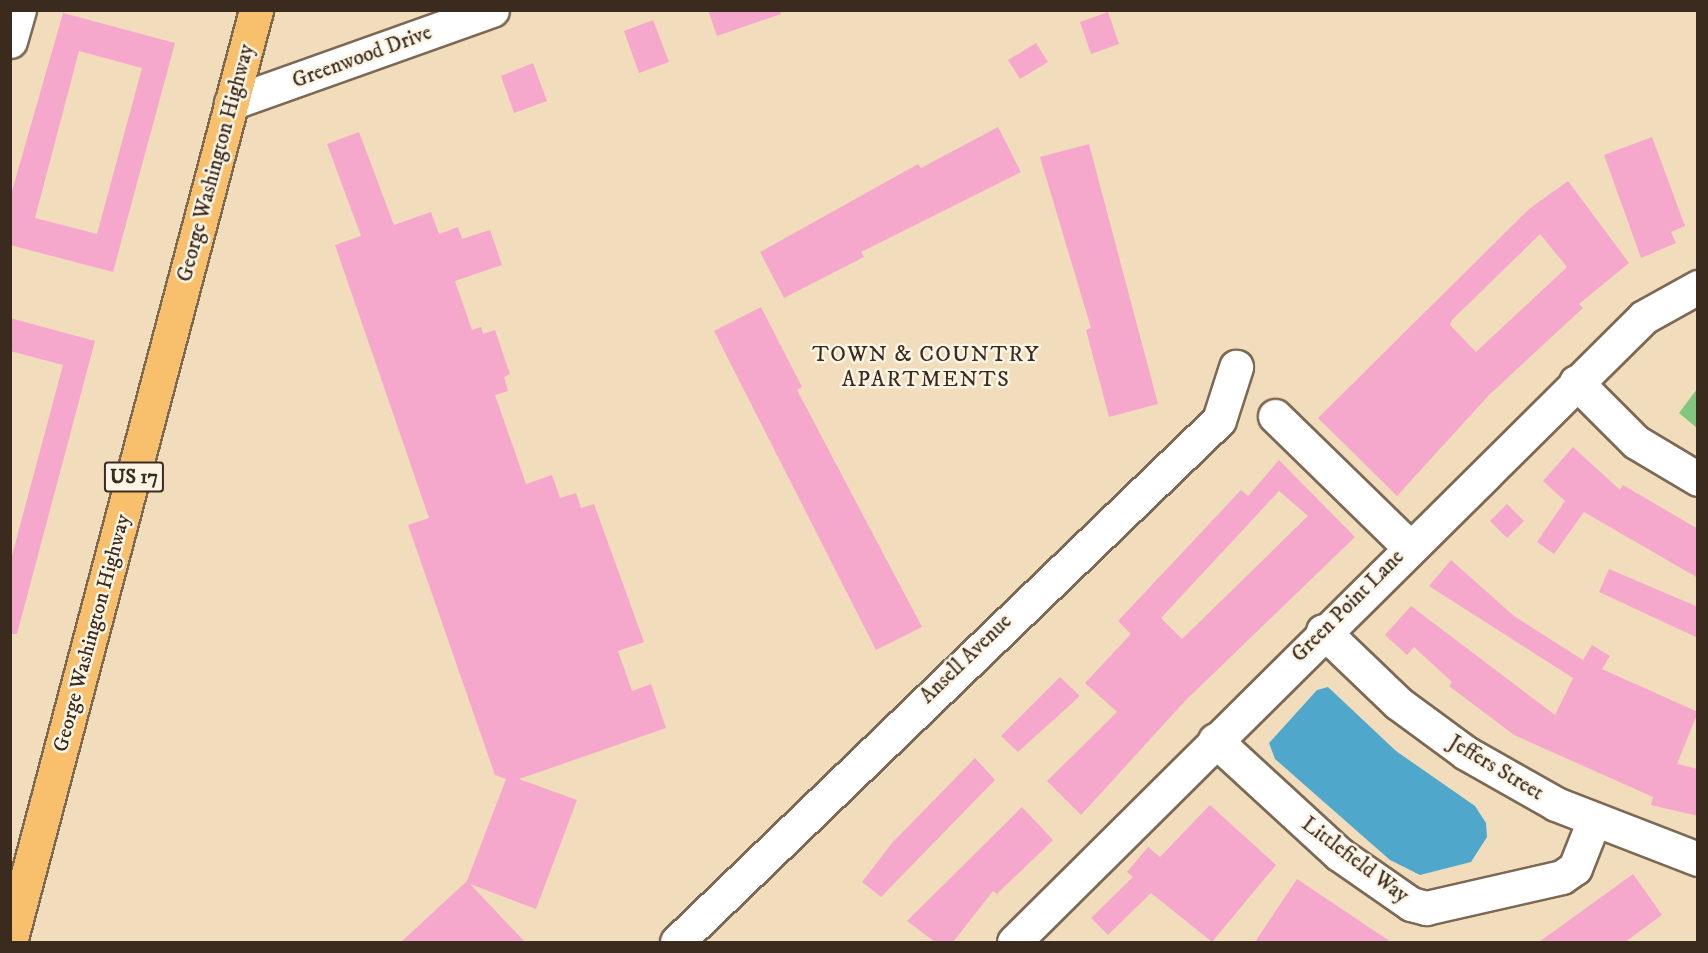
<!DOCTYPE html>
<style>
body{margin:0}
#map{position:relative;width:1708px;height:953px;overflow:hidden;background:#f1ddbc;font-family:"IM FELL DW Pica",serif}
div>[style]{position:absolute}
.green>*{inset:0;background:#82c680}
.water>*{inset:0;background:#4fa8cc}
.building>*{inset:0;background:#f6a8cc}
.roads{filter:drop-shadow(2px 0 #7b6955) drop-shadow(-2px 0 #7b6955) drop-shadow(0 2px #7b6955) drop-shadow(0 -2px #7b6955)}
.minor>*{height:33px;margin:-16.5px;padding:0 16.5px;transform-origin:16.5px;border-radius:16.5px;background:#fff}
.major>*{height:33px;margin:-16.5px;padding:0 16.5px;transform-origin:16.5px;border-radius:16.5px;background:#f8bf6c}
span{translate:-50% -50%;white-space:nowrap;text-align:center;line-height:1.15;-webkit-text-stroke:5px #fcf5e5;paint-order:stroke}
.shield-label span{padding:2px 4px;background:#fcf5e5;border:2px solid;border-radius:4px;-webkit-text-stroke-width:0}
.shield-label{font-size:20px;color:#3b2a1e;font-weight:700}
.street-label{font-size:21px;color:#3b2a1e}
.neighbourhood-label{font-size:22px;color:#3b2a1e;letter-spacing:1.5px}
.frame{position:absolute;inset:0;border:12px solid #3b2a1e;pointer-events:none}
</style>
<div id="map">
<div class="green">
<i style="clip-path:polygon(1697px 389px,1697px 428px,1679px 413px)"></i>
</div>
<div class="water">
<i style="clip-path:polygon(1328px 687px,1396px 751px,1475px 806px,1486px 823px,1487px 837px,1471px 862px,1420px 875px,1390px 860px,1275px 759px,1269px 743px,1317px 690px)"></i>
</div>
<div class="building">
<i style="clip-path:polygon(708px 10px,781px 10px,781px 14px,717px 36px)"></i>
<i style="clip-path:polygon(1108px 12px,1119px 44px,1091px 54px,1080px 22px)"></i>
<i style="clip-path:polygon(evenodd,63px 13px,175px 43px,113px 272px,10px 245px,10px 198px,63px 13px,79px 51px,142px 68px,97px 234px,35px 218px,79px 51px)"></i>
<i style="clip-path:polygon(653px 20px,669px 62px,639px 73px,624px 31px)"></i>
<i style="clip-path:polygon(1036px 43px,1048px 62px,1020px 79px,1008px 60px)"></i>
<i style="clip-path:polygon(533px 63px,547px 101px,514px 113px,501px 76px)"></i>
<i style="clip-path:polygon(998px 127px,1021px 172px,861px 252px,864px 257px,784px 298px,760px 252px,918px 164px,921px 168px)"></i>
<i style="clip-path:polygon(359px 132px,394px 225px,431px 212px,439px 234px,458px 227px,462px 239px,490px 230px,502px 265px,455px 281px,472px 330px,481px 327px,483px 334px,495px 330px,510px 374px,504px 377px,508px 391px,495px 395px,526px 484px,552px 475px,560px 498px,576px 493px,581px 508px,594px 504px,644px 642px,618px 651px,632px 691px,651px 684px,666px 728px,519px 779px,577px 800px,536px 909px,470px 884px,525px 942px,401px 942px,467px 881px,506px 779px,495px 775px,408px 525px,429px 518px,335px 245px,361px 236px,327px 144px)"></i>
<i style="clip-path:polygon(1652px 137px,1685px 226px,1671px 232px,1676px 243px,1641px 258px,1604px 155px)"></i>
<i style="clip-path:polygon(1089px 144px,1158px 404px,1109px 417px,1086px 330px,1091px 328px,1040px 157px)"></i>
<i style="clip-path:polygon(evenodd,1568px 181px,1629px 263px,1579px 304px,1583px 308px,1489px 395px,1397px 496px,1318px 418px,1529px 209px,1568px 181px,1540px 234px,1567px 267px,1476px 352px,1450px 325px,1452px 320px,1540px 234px)"></i>
<i style="clip-path:polygon(761px 307px,802px 387px,797px 390px,922px 627px,876px 650px,714px 331px)"></i>
<i style="clip-path:polygon(10px 318px,95px 341px,17px 634px,10px 634px,10px 563px,63px 365px,10px 351px)"></i>
<i style="clip-path:polygon(1573px 447px,1620px 490px,1623px 485px,1698px 529px,1698px 578px,1584px 512px,1554px 554px,1537px 542px,1565px 501px,1543px 481px)"></i>
<i style="clip-path:polygon(evenodd,1279px 460px,1355px 537px,1185px 701px,1081px 815px,1047px 781px,1117px 712px,1085px 683px,1131px 634px,1118px 621px,1241px 490px,1248px 496px,1279px 460px,1279px 491px,1308px 516px,1182px 639px,1161px 618px,1279px 491px)"></i>
<i style="clip-path:polygon(1507px 504px,1524px 521px,1507px 538px,1490px 521px)"></i>
<i style="clip-path:polygon(1451px 560px,1514px 616px,1583px 660px,1592px 645px,1610px 656px,1602px 669px,1698px 712px,1677px 764px,1698px 769px,1698px 816px,1651px 805px,1653px 797px,1514px 735px,1449px 686px,1452px 682px,1414px 647px,1407px 655px,1385px 635px,1411px 606px,1555px 715px,1573px 678px,1429px 586px)"></i>
<i style="clip-path:polygon(1609px 569px,1698px 607px,1698px 638px,1599px 592px)"></i>
<i style="clip-path:polygon(1060px 677px,1080px 696px,1018px 752px,1001px 736px)"></i>
<i style="clip-path:polygon(975px 758px,995px 780px,881px 897px,862px 882px,892px 843px)"></i>
<i style="clip-path:polygon(1210px 805px,1276px 865px,1212px 942px,1151px 893px,1108px 935px,1091px 918px,1133px 877px,1127px 872px,1148px 847px,1160px 857px)"></i>
<i style="clip-path:polygon(1022px 807px,1053px 840px,997px 894px,993px 891px,953px 942px,935px 942px,907px 921px)"></i>
<i style="clip-path:polygon(1633px 874px,1662px 915px,1625px 942px,1539px 942px)"></i>
<i style="clip-path:polygon(1297px 879px,1391px 942px,1255px 942px)"></i>
</div>
<div class="roads">
<div class="minor">
<i style="left:10px;top:41px;width:32px;rotate:-74deg"></i>
<i style="left:231px;top:103px;width:277px;rotate:-19.6deg"></i>
<i style="left:1576px;top:382px;width:85px;rotate:45deg"></i>
<i style="left:1636px;top:442px;width:72px;rotate:30.8deg"></i>
<i style="left:1275px;top:416px;width:186px;rotate:44.3deg"></i>
<i style="left:1323px;top:631px;width:104px;rotate:43.8deg"></i>
<i style="left:1398px;top:703px;width:84px;rotate:36.3deg"></i>
<i style="left:1466px;top:753px;width:103px;rotate:29.5deg"></i>
<i style="left:1556px;top:804px;width:152px;rotate:21.2deg"></i>
<i style="left:1215px;top:740px;width:168px;rotate:42.6deg"></i>
<i style="left:1339px;top:854px;width:88px;rotate:34.8deg"></i>
<i style="left:1411px;top:904px;width:16px;rotate:15deg"></i>
<i style="left:1426px;top:908px;width:139px;rotate:-12.8deg"></i>
<i style="left:1562px;top:877px;width:16px;rotate:-35deg"></i>
<i style="left:1575px;top:868px;width:52px;rotate:-68.4deg"></i>
<i style="left:677px;top:942px;width:752px;rotate:-43.92deg"></i>
<i style="left:1219px;top:420px;width:56px;rotate:-72.2deg"></i>
<i style="left:1014px;top:942px;width:887px;rotate:-44.77deg"></i>
<i style="left:1644px;top:317px;width:62px;rotate:-29.1deg"></i>
</div>
<div class="major">
<i style="left:10px;top:942px;width:964px;rotate:-75.21deg"></i>
</div>
</div>
<div class="shield-label">
<span style="left:134px;top:477px">US 17</span>
</div>
<div class="street-label">
<span style="left:362px;top:57px;rotate:-20deg">Greenwood Drive</span>
<span style="left:216px;top:163px;rotate:-75deg">George Washington Highway</span>
<span style="left:1348px;top:606px;rotate:-45deg">Green Point Lane</span>
<span style="left:92px;top:633px;rotate:-75deg">George Washington Highway</span>
<span style="left:966px;top:659px;rotate:-44deg">Ansell Avenue</span>
<span style="left:1496px;top:768px;rotate:31deg">Jeffers Street</span>
<span style="left:1355px;top:860px;rotate:37deg">Littlefield Way</span>
</div>
<div class="neighbourhood-label">
<span style="left:926px;top:367px">TOWN &amp; COUNTRY<br>APARTMENTS</span>
</div>
<div class="frame"></div>
</div>
